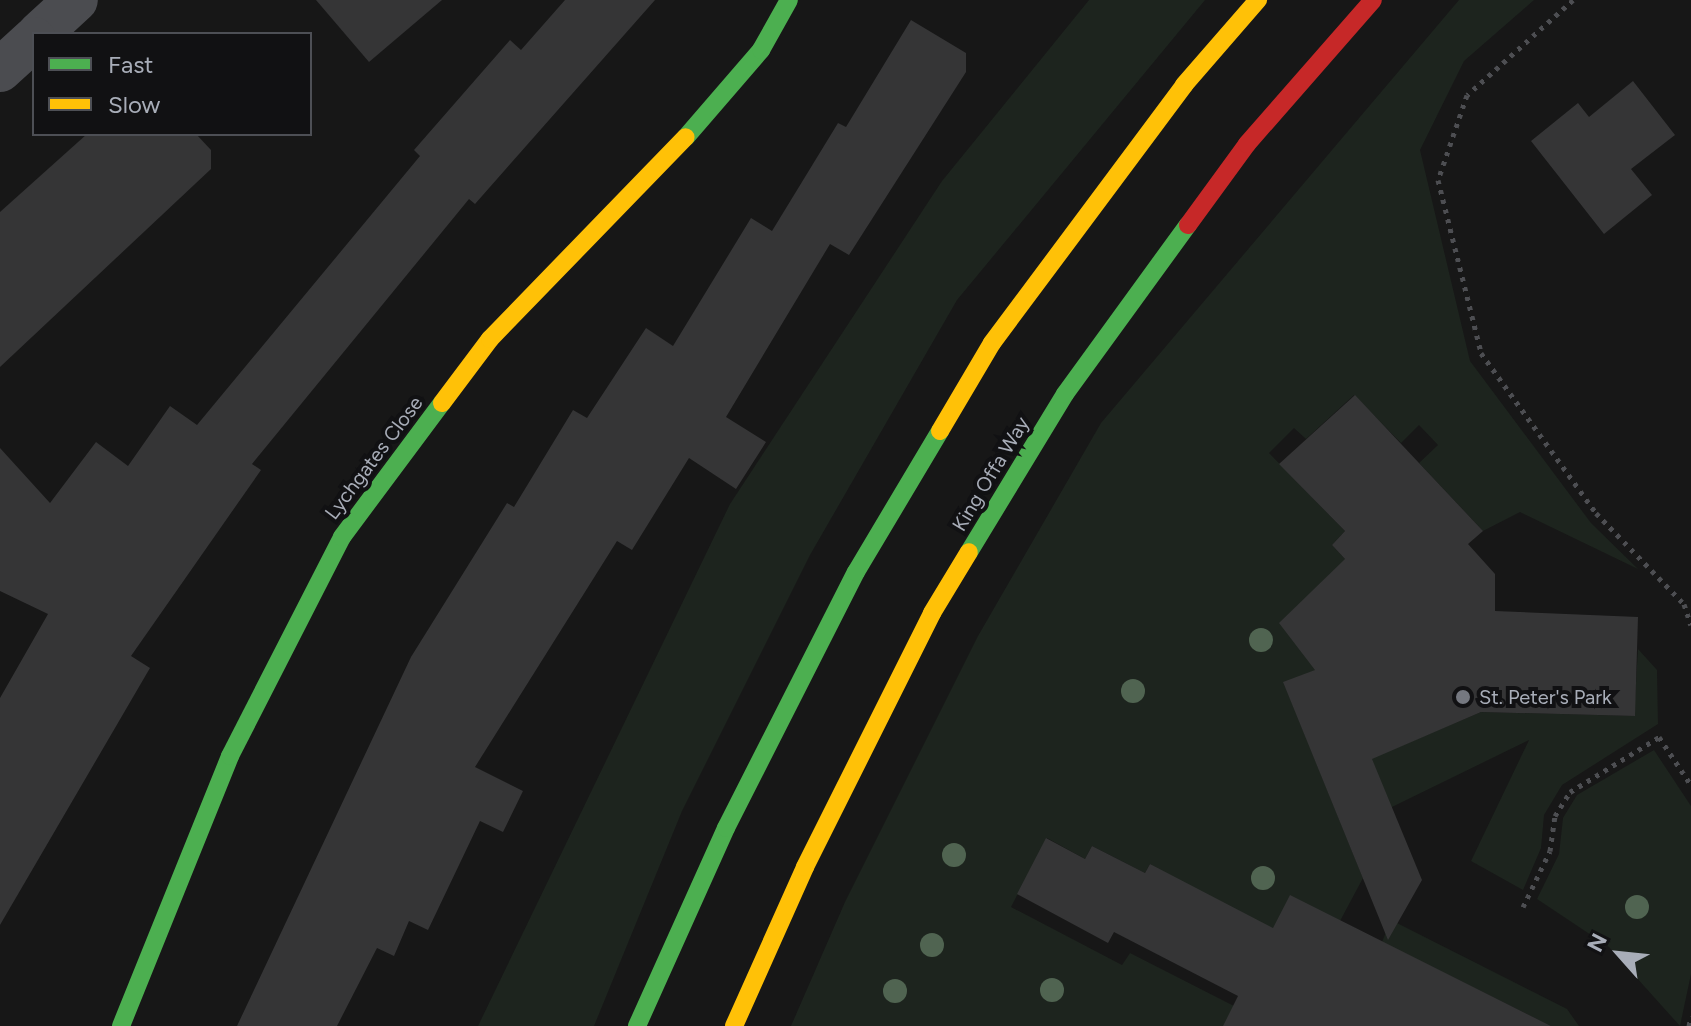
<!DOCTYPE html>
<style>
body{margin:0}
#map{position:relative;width:1691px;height:1026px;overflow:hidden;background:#171717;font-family:Figtree,sans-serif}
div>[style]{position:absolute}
.green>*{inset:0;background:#1d241e}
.building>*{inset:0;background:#353536}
.path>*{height:5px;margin-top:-2.5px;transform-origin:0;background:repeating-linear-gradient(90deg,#4d4e52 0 4px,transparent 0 10px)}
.street>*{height:44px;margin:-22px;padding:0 22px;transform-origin:22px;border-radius:22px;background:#4b4c50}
.fast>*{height:18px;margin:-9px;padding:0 9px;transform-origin:9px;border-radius:9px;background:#4caf50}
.slow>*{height:18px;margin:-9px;padding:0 9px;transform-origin:9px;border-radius:9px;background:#ffc107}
.jam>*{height:18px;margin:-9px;padding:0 9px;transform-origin:9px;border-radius:9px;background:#c62828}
.trees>*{width:24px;height:24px;margin:-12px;border-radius:50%;background:#506451}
.dots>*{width:22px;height:22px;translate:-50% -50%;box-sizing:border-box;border:4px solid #111113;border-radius:50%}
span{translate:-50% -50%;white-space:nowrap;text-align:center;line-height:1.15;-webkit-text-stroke:8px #111113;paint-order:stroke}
.street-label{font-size:20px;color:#a8adb8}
.poi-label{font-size:20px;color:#a8adb8}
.left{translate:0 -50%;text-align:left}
.legend{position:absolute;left:32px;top:32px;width:280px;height:104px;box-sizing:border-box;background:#111113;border:2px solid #4d4f55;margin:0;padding:10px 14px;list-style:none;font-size:24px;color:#a8adb8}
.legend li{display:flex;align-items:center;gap:16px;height:40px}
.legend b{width:40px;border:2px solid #4d4f55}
.north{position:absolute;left:1579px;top:914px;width:80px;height:80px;-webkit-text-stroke:6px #111113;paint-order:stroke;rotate:297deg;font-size:22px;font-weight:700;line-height:32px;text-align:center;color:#a8adb8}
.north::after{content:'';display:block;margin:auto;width:28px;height:36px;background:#a8adb8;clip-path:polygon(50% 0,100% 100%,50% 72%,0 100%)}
</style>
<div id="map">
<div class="green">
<i style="clip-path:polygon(1089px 0,1205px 0,957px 300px,810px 555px,682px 811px,594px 1026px,478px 1026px,730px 504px,942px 181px)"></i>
<i style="clip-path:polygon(1459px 0,1534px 0,1464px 61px,1420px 150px,1470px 361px,1591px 523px,1638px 569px,1520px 512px,1483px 531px,1419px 463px,1438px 445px,1419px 425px,1401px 443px,1354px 395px,1306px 439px,1294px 428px,1269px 453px,1345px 531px,1332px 545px,1345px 559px,1434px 622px,1284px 683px,1363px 878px,1340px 921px,1263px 949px,1150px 864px,1145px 873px,1092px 846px,1085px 859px,1047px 838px,1011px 907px,1122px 965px,1130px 953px,1234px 1006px,1238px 1026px,791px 1026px,845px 902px,978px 636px,1101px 423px)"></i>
<i style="clip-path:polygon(1638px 649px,1657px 670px,1658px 724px,1562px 785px,1544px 815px,1541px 848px,1523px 890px,1471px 861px,1529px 740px,1392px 807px,1356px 818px,1337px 773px,1481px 712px,1634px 716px)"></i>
<i style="clip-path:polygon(1654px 750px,1691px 806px,1691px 974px,1680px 1026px,1609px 947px,1537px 899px,1559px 854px,1563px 818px,1577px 795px)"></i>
<i style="clip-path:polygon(1391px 920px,1567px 1009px,1579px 1026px,1551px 1026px,1382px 942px)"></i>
</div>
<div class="building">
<i style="clip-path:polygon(316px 0,442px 0,369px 62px)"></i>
<i style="clip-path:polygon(565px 0,655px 0,475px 204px,469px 199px,252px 464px,261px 470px,131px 656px,150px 668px,0 925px,0 698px,48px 614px,0 591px,0 448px,50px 503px,96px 442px,128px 466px,170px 406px,197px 425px,420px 156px,414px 150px,510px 40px,521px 50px)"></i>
<i style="clip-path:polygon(911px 20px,966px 53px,966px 72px,849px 255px,830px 244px,726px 417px,766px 442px,736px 489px,689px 458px,632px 550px,617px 541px,475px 767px,523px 791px,503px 832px,480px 821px,428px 930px,409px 921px,394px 956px,377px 948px,337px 1026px,237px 1026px,411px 657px,507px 503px,514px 507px,573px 410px,587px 418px,646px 328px,673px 346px,751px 218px,772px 231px,838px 123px,846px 127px)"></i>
<i style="clip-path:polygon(1633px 81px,1675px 135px,1631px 169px,1652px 195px,1604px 234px,1531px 141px,1578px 103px,1589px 117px)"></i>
<i style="clip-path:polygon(87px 134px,196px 134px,211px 150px,211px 169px,0 367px,0 212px)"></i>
<i style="clip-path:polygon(1355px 395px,1483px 531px,1468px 544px,1495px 574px,1495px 611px,1638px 617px,1635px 716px,1481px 712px,1372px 759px,1422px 880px,1388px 940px,1283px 682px,1315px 670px,1279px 623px,1345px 559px,1332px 545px,1345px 531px,1279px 464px)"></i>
<i style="clip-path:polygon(1046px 838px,1085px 859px,1092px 846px,1145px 873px,1150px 864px,1273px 928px,1290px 895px,1551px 1026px,1223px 1026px,1238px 996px,1114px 932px,1108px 943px,1017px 894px)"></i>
</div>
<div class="path">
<i style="left:1573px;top:0;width:142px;rotate:138.1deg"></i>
<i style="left:1467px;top:95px;width:90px;rotate:108.8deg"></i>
<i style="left:1438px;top:180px;width:178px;rotate:76deg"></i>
<i style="left:1481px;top:353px;width:197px;rotate:54.3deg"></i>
<i style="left:1596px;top:513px;width:127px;rotate:46deg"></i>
<i style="left:1684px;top:604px;width:22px;rotate:72deg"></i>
<i style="left:1523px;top:907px;width:62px;rotate:-64.3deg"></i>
<i style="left:1550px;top:851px;width:35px;rotate:-82deg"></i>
<i style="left:1555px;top:816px;width:28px;rotate:-58deg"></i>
<i style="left:1570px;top:792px;width:105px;rotate:-31.7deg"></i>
<i style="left:1659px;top:737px;width:58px;rotate:56.3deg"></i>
<i style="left:1689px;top:1026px;width:10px;rotate:-79deg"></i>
</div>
<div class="street">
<i style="left:39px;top:34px;width:50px;rotate:-42.6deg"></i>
<i style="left:0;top:70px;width:46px;rotate:-42.4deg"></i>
</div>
<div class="fast">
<i style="left:686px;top:137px;width:115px;rotate:-49.2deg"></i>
<i style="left:761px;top:50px;width:57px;rotate:-60.8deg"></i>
<i style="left:969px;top:552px;width:185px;rotate:-58.7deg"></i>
<i style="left:1065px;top:394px;width:209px;rotate:-54deg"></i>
<i style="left:121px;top:1026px;width:291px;rotate:-68deg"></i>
<i style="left:230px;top:756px;width:246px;rotate:-62.9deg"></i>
<i style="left:342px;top:537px;width:167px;rotate:-53.3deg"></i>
<i style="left:637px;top:1026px;width:217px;rotate:-65.8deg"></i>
<i style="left:726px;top:828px;width:287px;rotate:-63.1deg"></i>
<i style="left:856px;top:572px;width:164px;rotate:-59.2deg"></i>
</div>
<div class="slow">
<i style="left:442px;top:403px;width:80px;rotate:-53.1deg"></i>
<i style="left:490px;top:339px;width:281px;rotate:-45.9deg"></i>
<i style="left:940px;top:431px;width:102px;rotate:-59.4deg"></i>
<i style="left:992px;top:343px;width:322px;rotate:-53.3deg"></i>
<i style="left:1184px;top:85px;width:113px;rotate:-49deg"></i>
<i style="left:734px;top:1026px;width:174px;rotate:-65.9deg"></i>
<i style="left:805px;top:867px;width:284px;rotate:-63.4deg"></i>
<i style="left:932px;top:613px;width:71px;rotate:-58.8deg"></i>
</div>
<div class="jam">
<i style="left:1188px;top:225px;width:100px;rotate:-53.9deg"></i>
<i style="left:1247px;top:144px;width:191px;rotate:-48.8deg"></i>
</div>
<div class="trees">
<i style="left:1261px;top:640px"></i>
<i style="left:1133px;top:691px"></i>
<i style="left:954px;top:855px"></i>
<i style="left:1263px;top:878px"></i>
<i style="left:1637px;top:907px"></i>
<i style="left:932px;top:945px"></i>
<i style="left:1052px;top:990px"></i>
<i style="left:895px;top:991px"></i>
</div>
<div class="dots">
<i style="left:1463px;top:697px;background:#757880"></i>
</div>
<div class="street-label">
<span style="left:374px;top:458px;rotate:-53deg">Lychgates Close</span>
<span style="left:991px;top:474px;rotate:-59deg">King Offa Way</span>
</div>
<div class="poi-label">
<span class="left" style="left:1479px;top:697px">St. Peter's Park</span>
</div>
<ul class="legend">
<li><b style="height:10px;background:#4caf50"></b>Fast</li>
<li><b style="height:10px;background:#ffc107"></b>Slow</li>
</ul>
<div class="north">N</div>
</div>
